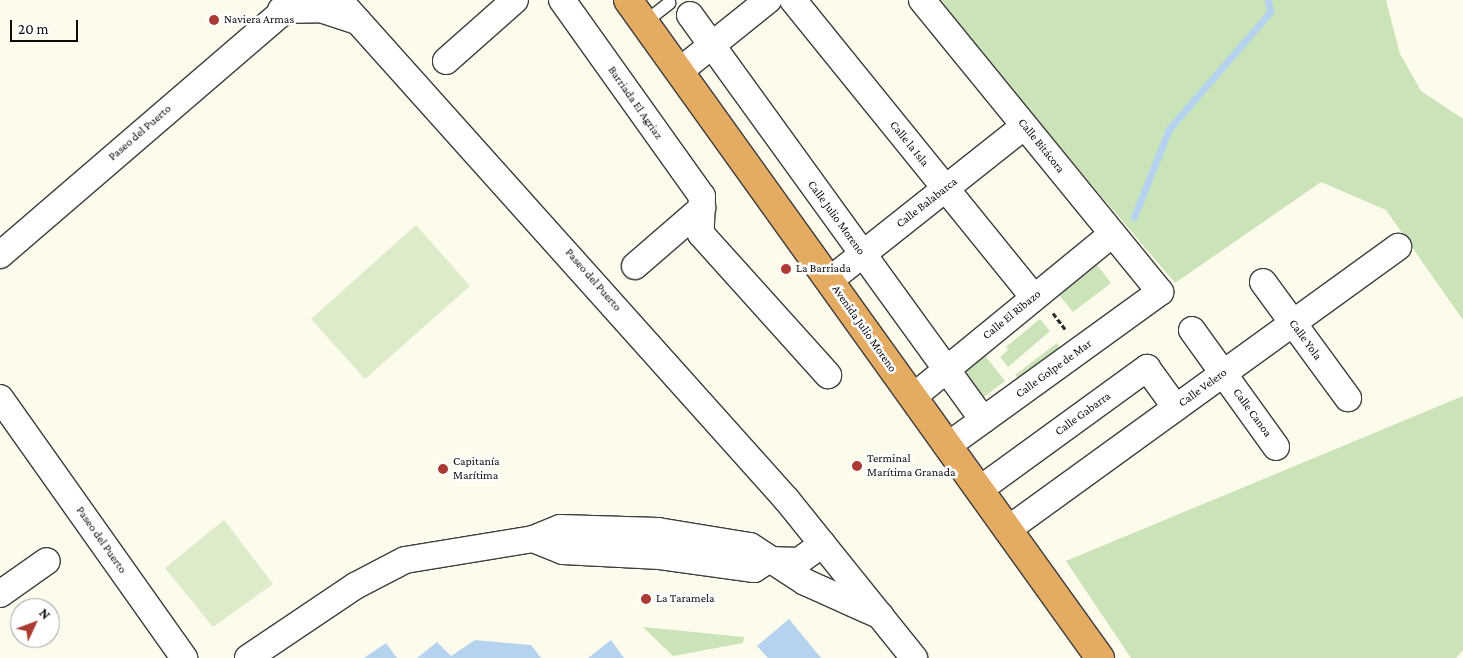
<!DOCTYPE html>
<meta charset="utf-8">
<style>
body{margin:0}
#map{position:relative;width:1463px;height:658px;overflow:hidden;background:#fdfbeb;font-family:"Crimson Pro",serif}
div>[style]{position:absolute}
.green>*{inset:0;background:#cbe3b9}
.pitch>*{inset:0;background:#dcebca}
.water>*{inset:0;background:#b5d3ef}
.stream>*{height:7px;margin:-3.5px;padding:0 3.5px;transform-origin:3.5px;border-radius:3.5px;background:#b5d3ef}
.path>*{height:3px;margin-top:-1.5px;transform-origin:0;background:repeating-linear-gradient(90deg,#2d2d2d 0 5px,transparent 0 7.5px)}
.roads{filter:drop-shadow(1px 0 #3e3e3e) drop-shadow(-1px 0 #3e3e3e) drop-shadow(0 1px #3e3e3e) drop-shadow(0 -1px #3e3e3e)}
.lane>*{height:12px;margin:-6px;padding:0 6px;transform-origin:6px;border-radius:6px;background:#fff}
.street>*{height:26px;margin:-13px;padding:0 13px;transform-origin:13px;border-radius:13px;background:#fff}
.highway>*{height:28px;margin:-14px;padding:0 14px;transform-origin:14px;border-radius:14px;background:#e4ab62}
.dots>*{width:14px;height:14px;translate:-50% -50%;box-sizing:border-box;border:2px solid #fff;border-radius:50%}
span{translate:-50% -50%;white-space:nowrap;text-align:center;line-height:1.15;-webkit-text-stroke:5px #fff;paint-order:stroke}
.poi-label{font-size:12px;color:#0b0b0b}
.left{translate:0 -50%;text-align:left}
.street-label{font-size:12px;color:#0b0b0b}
.north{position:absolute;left:10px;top:598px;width:50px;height:50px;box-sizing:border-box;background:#fff;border:1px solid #9d9d9d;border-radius:50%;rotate:47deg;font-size:14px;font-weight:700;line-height:20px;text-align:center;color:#0b0b0b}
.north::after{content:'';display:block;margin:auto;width:18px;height:22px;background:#ab3a33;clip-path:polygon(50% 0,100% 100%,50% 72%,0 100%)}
.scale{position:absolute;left:10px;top:20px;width:68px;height:22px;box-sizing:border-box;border:2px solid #0b0b0b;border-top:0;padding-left:6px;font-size:15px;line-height:18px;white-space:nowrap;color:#0b0b0b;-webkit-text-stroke:4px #fff;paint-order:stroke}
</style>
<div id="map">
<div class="green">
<i style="clip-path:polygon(935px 0,1386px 0,1400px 54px,1421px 91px,1463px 119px,1463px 320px,1386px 210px,1321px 182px,1175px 283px)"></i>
<i style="clip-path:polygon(1097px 265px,1111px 283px,1073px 312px,1059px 295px)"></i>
<i style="clip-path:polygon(1040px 319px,1050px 331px,1008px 367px,1000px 357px,1008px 350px,1006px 347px)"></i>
<i style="clip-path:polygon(1057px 343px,1061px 349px,1019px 380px,1015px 375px)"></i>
<i style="clip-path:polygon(983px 353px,1005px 381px,981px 399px,960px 371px)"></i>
<i style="clip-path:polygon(1463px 396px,1463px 650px,1456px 658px,1131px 658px,1066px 561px)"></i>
<i style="clip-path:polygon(643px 627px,744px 637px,743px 643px,673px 656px)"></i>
</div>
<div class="pitch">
<i style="clip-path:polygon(416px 225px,470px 286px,365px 379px,311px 319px)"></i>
<i style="clip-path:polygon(224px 520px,273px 584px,213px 627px,165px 568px)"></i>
</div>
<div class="water">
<i style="clip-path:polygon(789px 619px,821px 658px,768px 658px,757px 646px)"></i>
<i style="clip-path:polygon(475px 640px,531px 645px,541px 658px,417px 658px,437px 642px,451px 656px)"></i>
<i style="clip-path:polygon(611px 640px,624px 658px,588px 658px)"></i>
<i style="clip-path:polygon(386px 643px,397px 658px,364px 658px)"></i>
</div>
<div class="stream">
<i style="left:1134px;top:217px;width:95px;rotate:-68.3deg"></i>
<i style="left:1169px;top:129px;width:155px;rotate:-49.2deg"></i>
<i style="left:1270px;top:12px;width:12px;rotate:-99deg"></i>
</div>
<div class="path">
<i style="left:1053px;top:313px;width:21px;rotate:53deg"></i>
</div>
<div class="roads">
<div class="lane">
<i style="left:645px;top:22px;width:31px;rotate:-38deg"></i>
</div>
<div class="street">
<i style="left:339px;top:0;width:671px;rotate:48.14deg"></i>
<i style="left:787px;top:500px;width:203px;rotate:51.2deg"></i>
<i style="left:562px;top:0;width:241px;rotate:54.5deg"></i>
<i style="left:702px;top:196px;width:38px;rotate:92deg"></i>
<i style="left:701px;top:234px;width:190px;rotate:48deg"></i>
<i style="left:793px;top:0;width:370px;rotate:51deg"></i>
<i style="left:922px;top:0;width:377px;rotate:50.8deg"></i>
<i style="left:1160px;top:292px;width:263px;rotate:144.1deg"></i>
<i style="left:281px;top:10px;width:39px;rotate:-1deg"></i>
<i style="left:320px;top:9px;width:40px;rotate:18deg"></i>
<i style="left:690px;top:15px;width:500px;rotate:54.1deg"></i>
<i style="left:446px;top:61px;width:92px;rotate:-41.5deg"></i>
<i style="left:681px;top:70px;width:112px;rotate:-38.8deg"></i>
<i style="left:0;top:255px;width:391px;rotate:-40.7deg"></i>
<i style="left:635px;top:266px;width:89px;rotate:-40.9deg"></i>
<i style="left:830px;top:280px;width:248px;rotate:-38.4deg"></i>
<i style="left:1263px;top:282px;width:144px;rotate:53.8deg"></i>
<i style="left:1192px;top:330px;width:144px;rotate:54.3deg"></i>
<i style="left:913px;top:397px;width:257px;rotate:-39.3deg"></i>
<i style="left:0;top:398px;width:319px;rotate:54.7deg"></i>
<i style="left:979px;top:490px;width:208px;rotate:-36deg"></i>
<i style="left:1147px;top:368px;width:49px;rotate:54.1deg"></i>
<i style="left:1007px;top:530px;width:483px;rotate:-35.9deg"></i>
<i style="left:533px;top:539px;width:32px;rotate:22deg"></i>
<i style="left:563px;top:551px;width:97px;rotate:3deg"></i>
<i style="left:660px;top:556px;width:95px;rotate:7.9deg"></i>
<i style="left:754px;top:569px;width:17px;rotate:-33deg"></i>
<i style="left:768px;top:560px;width:31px;rotate:2deg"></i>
<i style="left:799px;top:561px;width:29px;rotate:-36deg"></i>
<i style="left:0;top:594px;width:57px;rotate:-35.1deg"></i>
<i style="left:248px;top:658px;width:129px;rotate:-33.9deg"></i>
<i style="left:355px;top:586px;width:56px;rotate:-27.5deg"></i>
<i style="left:405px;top:560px;width:130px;rotate:-9.3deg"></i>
<i style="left:533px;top:539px;width:29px;rotate:-22deg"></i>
<i style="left:560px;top:528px;width:98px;rotate:1.8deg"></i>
<i style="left:658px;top:531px;width:93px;rotate:9.3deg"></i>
<i style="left:750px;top:546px;width:66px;rotate:33.2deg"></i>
<i style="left:805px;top:582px;width:83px;rotate:24.1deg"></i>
</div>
<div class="highway">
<i style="left:628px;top:0;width:810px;rotate:54.35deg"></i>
</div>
</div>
<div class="dots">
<i style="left:214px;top:20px;background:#ab3a33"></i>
<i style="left:786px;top:269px;background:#ab3a33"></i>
<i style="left:857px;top:466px;background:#ab3a33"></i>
<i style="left:443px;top:469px;background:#ab3a33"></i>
<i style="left:646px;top:599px;background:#ab3a33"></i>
</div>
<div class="poi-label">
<span class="left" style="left:224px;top:20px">Naviera Armas</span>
<span class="left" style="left:796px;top:269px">La Barriada</span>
<span class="left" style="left:867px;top:466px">Terminal<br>Marítima Granada</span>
<span class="left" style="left:453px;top:469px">Capitanía<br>Marítima</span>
<span class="left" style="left:656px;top:599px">La Taramela</span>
</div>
<div class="street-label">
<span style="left:635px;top:103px;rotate:55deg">Barriada El Agriaz</span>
<span style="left:140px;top:133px;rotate:-41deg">Paseo del Puerto</span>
<span style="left:909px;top:144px;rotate:51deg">Calle la Isla</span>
<span style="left:1041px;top:146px;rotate:51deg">Calle Bitácora</span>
<span style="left:927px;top:203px;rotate:-38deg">Calle Balabarca</span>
<span style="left:836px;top:218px;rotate:54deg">Calle Julio Moreno</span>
<span style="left:593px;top:280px;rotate:49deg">Paseo del Puerto</span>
<span style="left:1012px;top:315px;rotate:-39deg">Calle El Ribazo</span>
<span style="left:864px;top:329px;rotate:55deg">Avenida Julio Moreno</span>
<span style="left:1305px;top:340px;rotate:54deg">Calle Yola</span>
<span style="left:1054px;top:369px;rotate:-36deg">Calle Golpe de Mar</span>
<span style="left:1203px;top:388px;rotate:-36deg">Calle Velero</span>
<span style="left:1252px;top:413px;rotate:54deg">Calle Canoa</span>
<span style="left:1083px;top:414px;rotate:-36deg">Calle Gabarra</span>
<span style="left:101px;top:540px;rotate:55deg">Paseo del Puerto</span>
</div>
<div class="north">N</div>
<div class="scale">20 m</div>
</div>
